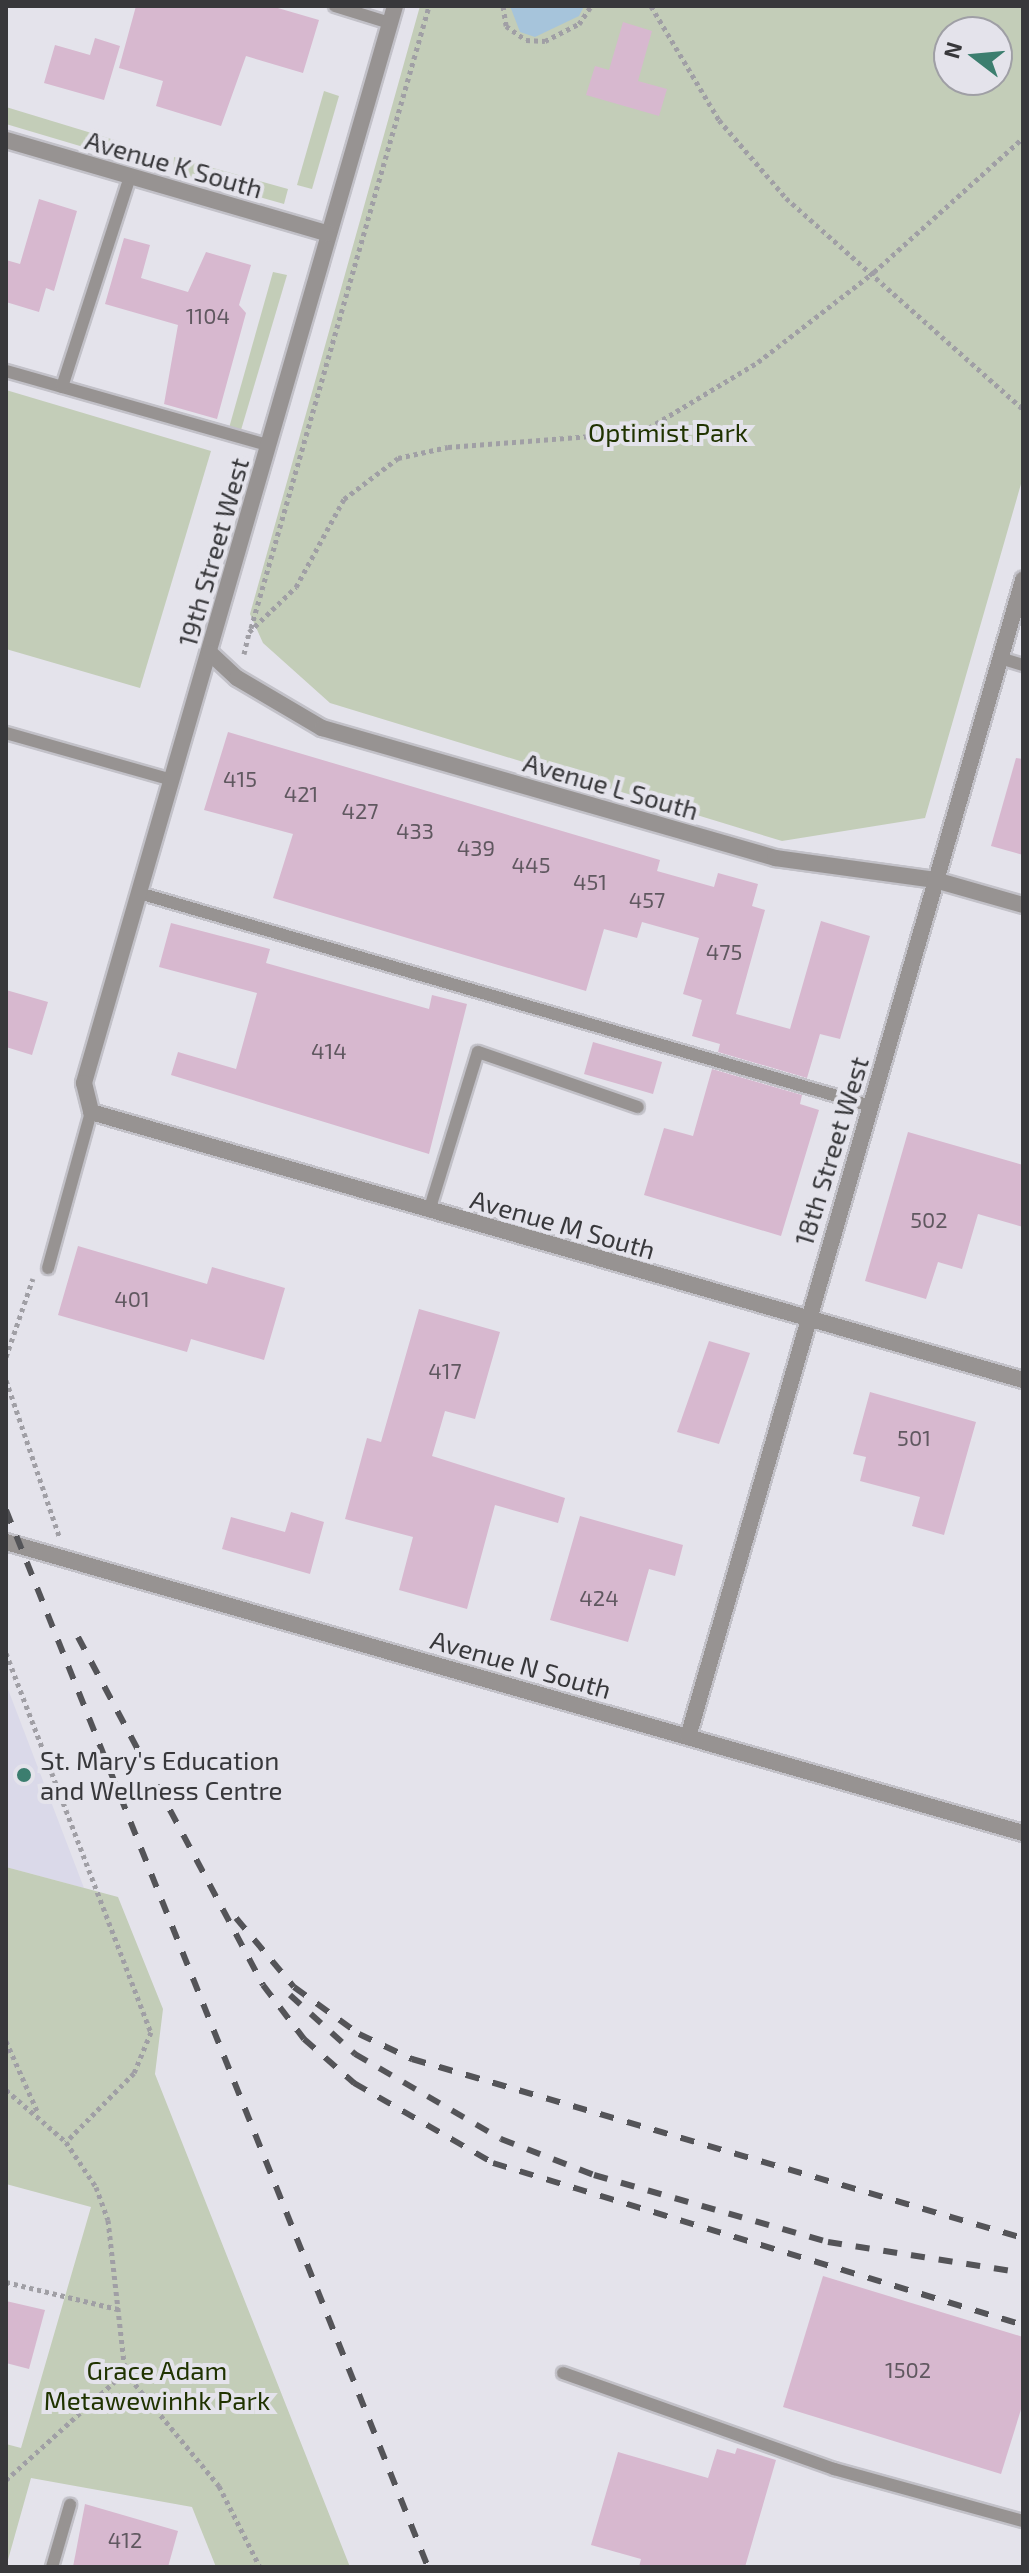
<!DOCTYPE html>
<style>
body{margin:0}
#map{position:relative;width:1029px;height:2573px;overflow:hidden;background:#e4e3eb;font-family:"Exo 2",sans-serif}
div>[style]{position:absolute}
.built>*{inset:0;background:#dad9e9}
.green>*{inset:0;background:#c3cdb8}
.water>*{inset:0;background:#a6c4db}
.building>*{inset:0;background:#d7b8cf}
.path>*{height:5px;margin-top:-2.5px;transform-origin:0;background:repeating-linear-gradient(90deg,#a09fa5 0 4px,transparent 0 8px)}
.roads{filter:drop-shadow(2px 0 #c2c1c8) drop-shadow(-2px 0 #c2c1c8) drop-shadow(0 2px #c2c1c8) drop-shadow(0 -2px #c2c1c8)}
.service>*{height:12px;margin:-6px;padding:0 6px;transform-origin:6px;border-radius:6px;background:#979392}
.minor>*{height:16px;margin:-8px;padding:0 8px;transform-origin:8px;border-radius:8px;background:#979392}
.rail>*{height:6px;margin-top:-3px;transform-origin:0;background:repeating-linear-gradient(90deg,#545458 0 14px,transparent 0 28px)}
.dots>*{width:22px;height:22px;translate:-50% -50%;box-sizing:border-box;border:4px solid #e4e3eb;border-radius:50%}
span{translate:-50% -50%;white-space:nowrap;text-align:center;line-height:1.15;-webkit-text-stroke:8px #e4e3eb;paint-order:stroke}
.number-label{font-size:22px;color:#605860}
.number-label span{-webkit-text-stroke-width:0}
.street-label{font-size:26px;color:#38383b}
.park-label{font-size:26px;color:#203300}
.poi-label{font-size:26px;color:#38383b}
.left{translate:0 -50%;text-align:left}
.frame{position:absolute;inset:0;border:8px solid #38383b;pointer-events:none}
.north{position:absolute;left:933px;top:16px;width:80px;height:80px;box-sizing:border-box;background:#e4e3eb;border:2px solid #9f9fa5;border-radius:50%;rotate:286deg;font-size:22px;font-weight:700;line-height:32px;text-align:center;color:#38383b}
.north::after{content:'';display:block;margin:auto;width:28px;height:36px;background:#3c7e6f;clip-path:polygon(50% 0,100% 100%,50% 72%,0 100%)}
</style>
<div id="map">
<div class="built">
<i style="clip-path:polygon(6px 1684px,84px 1888px,6px 1867px)"></i>
</div>
<div class="green">
<i style="clip-path:polygon(evenodd,420px 6px,1023px 6px,1023px 477px,925px 818px,782px 841px,330px 703px,263px 643px,250px 614px,420px 6px,949px 32px,997px 32px,997px 80px,949px 80px,949px 32px)"></i>
<i style="clip-path:polygon(324px 91px,339px 96px,312px 189px,297px 185px)"></i>
<i style="clip-path:polygon(6px 107px,121px 142px,117px 157px,6px 124px)"></i>
<i style="clip-path:polygon(174px 157px,288px 189px,284px 204px,173px 173px)"></i>
<i style="clip-path:polygon(273px 272px,287px 275px,241px 430px,229px 428px)"></i>
<i style="clip-path:polygon(6px 390px,211px 451px,140px 688px,6px 649px)"></i>
<i style="clip-path:polygon(6px 1867px,118px 1897px,163px 2009px,155px 2074px,350px 2567px,216px 2567px,192px 2507px,31px 2478px,6px 2567px,6px 2444px,21px 2448px,91px 2207px,6px 2184px)"></i>
</div>
<div class="water">
<i style="clip-path:polygon(510px 6px,584px 6px,579px 16px,535px 37px,520px 32px)"></i>
</div>
<div class="building">
<i style="clip-path:polygon(136px 6px,271px 6px,319px 20px,303px 73px,246px 56px,221px 126px,156px 106px,163px 81px,119px 68px)"></i>
<i style="clip-path:polygon(623px 22px,652px 31px,638px 81px,667px 89px,659px 116px,586px 95px,595px 66px,609px 70px)"></i>
<i style="clip-path:polygon(95px 38px,120px 46px,104px 100px,44px 83px,55px 45px,90px 55px)"></i>
<i style="clip-path:polygon(39px 199px,77px 211px,54px 291px,46px 288px,39px 312px,6px 302px,6px 260px,20px 264px)"></i>
<i style="clip-path:polygon(124px 238px,150px 245px,141px 278px,188px 292px,206px 252px,251px 265px,239px 305px,246px 313px,217px 419px,164px 404px,178px 325px,105px 304px)"></i>
<i style="clip-path:polygon(228px 732px,660px 860px,657px 871px,714px 887px,718px 873px,758px 884px,752px 906px,765px 910px,736px 1014px,790px 1029px,821px 921px,870px 936px,840px 1039px,820px 1034px,807px 1078px,718px 1052px,720px 1044px,692px 1036px,702px 1000px,683px 994px,699px 938px,642px 922px,637px 938px,604px 929px,586px 991px,273px 898px,293px 834px,204px 810px)"></i>
<i style="clip-path:polygon(1016px 758px,1023px 759px,1023px 855px,991px 846px)"></i>
<i style="clip-path:polygon(171px 923px,270px 949px,266px 963px,429px 1009px,432px 995px,467px 1004px,429px 1154px,171px 1075px,178px 1052px,236px 1069px,257px 993px,159px 967px)"></i>
<i style="clip-path:polygon(6px 990px,48px 1002px,32px 1055px,6px 1047px)"></i>
<i style="clip-path:polygon(593px 1042px,662px 1062px,653px 1094px,584px 1074px)"></i>
<i style="clip-path:polygon(712px 1069px,802px 1095px,800px 1104px,819px 1110px,781px 1236px,644px 1195px,664px 1128px,693px 1136px)"></i>
<i style="clip-path:polygon(908px 1132px,1023px 1165px,1023px 1227px,978px 1214px,962px 1269px,938px 1262px,926px 1299px,865px 1281px)"></i>
<i style="clip-path:polygon(78px 1246px,207px 1284px,212px 1267px,285px 1288px,264px 1360px,191px 1339px,187px 1352px,58px 1315px)"></i>
<i style="clip-path:polygon(419px 1309px,500px 1332px,475px 1419px,445px 1411px,432px 1456px,565px 1498px,558px 1523px,495px 1505px,467px 1609px,399px 1590px,413px 1537px,345px 1519px,367px 1438px,381px 1442px)"></i>
<i style="clip-path:polygon(709px 1341px,750px 1353px,719px 1444px,677px 1432px)"></i>
<i style="clip-path:polygon(870px 1392px,976px 1422px,944px 1535px,912px 1526px,920px 1497px,860px 1481px,866px 1457px,853px 1454px)"></i>
<i style="clip-path:polygon(291px 1512px,324px 1522px,310px 1574px,222px 1549px,231px 1517px,285px 1532px)"></i>
<i style="clip-path:polygon(580px 1516px,683px 1545px,675px 1576px,649px 1569px,628px 1642px,550px 1620px)"></i>
<i style="clip-path:polygon(823px 2276px,1023px 2337px,1023px 2403px,1001px 2474px,783px 2407px)"></i>
<i style="clip-path:polygon(6px 2301px,45px 2310px,29px 2369px,6px 2363px)"></i>
<i style="clip-path:polygon(737px 2448px,776px 2460px,745px 2567px,639px 2567px,641px 2559px,591px 2545px,618px 2452px,708px 2478px,717px 2449px,735px 2454px)"></i>
<i style="clip-path:polygon(85px 2504px,178px 2531px,168px 2567px,73px 2567px)"></i>
</div>
<div class="path">
<i style="left:503px;top:6px;width:20px;rotate:81deg"></i>
<i style="left:506px;top:26px;width:24px;rotate:35deg"></i>
<i style="left:526px;top:40px;width:19px;rotate:3deg"></i>
<i style="left:545px;top:41px;width:38px;rotate:-27deg"></i>
<i style="left:579px;top:24px;width:22px;rotate:-56deg"></i>
<i style="left:651px;top:6px;width:133px;rotate:59.2deg"></i>
<i style="left:719px;top:120px;width:103px;rotate:49.3deg"></i>
<i style="left:786px;top:198px;width:317px;rotate:41.7deg"></i>
<i style="left:251px;top:628px;width:647px;rotate:-74.03deg"></i>
<i style="left:244px;top:654px;width:23px;rotate:-77deg"></i>
<i style="left:249px;top:632px;width:65px;rotate:-43.8deg"></i>
<i style="left:296px;top:587px;width:100px;rotate:-61.4deg"></i>
<i style="left:344px;top:499px;width:68px;rotate:-37.2deg"></i>
<i style="left:398px;top:458px;width:51px;rotate:-12.4deg"></i>
<i style="left:448px;top:447px;width:195px;rotate:-4.4deg"></i>
<i style="left:642px;top:432px;width:135px;rotate:-31.1deg"></i>
<i style="left:758px;top:362px;width:147px;rotate:-37.8deg"></i>
<i style="left:874px;top:272px;width:200px;rotate:-42deg"></i>
<i style="left:6px;top:1357px;width:83px;rotate:-71.1deg"></i>
<i style="left:6px;top:1380px;width:165px;rotate:71.2deg"></i>
<i style="left:6px;top:1653px;width:406px;rotate:69.1deg"></i>
<i style="left:151px;top:2032px;width:44px;rotate:112.5deg"></i>
<i style="left:134px;top:2073px;width:97px;rotate:134.6deg"></i>
<i style="left:6px;top:2041px;width:79px;rotate:66deg"></i>
<i style="left:6px;top:2090px;width:79px;rotate:40.9deg"></i>
<i style="left:66px;top:2142px;width:54px;rotate:56.3deg"></i>
<i style="left:96px;top:2187px;width:35px;rotate:70deg"></i>
<i style="left:108px;top:2220px;width:153px;rotate:83.6deg"></i>
<i style="left:125px;top:2372px;width:148px;rotate:50.5deg"></i>
<i style="left:219px;top:2486px;width:91px;rotate:63.2deg"></i>
<i style="left:6px;top:2282px;width:119px;rotate:13.6deg"></i>
<i style="left:6px;top:2480px;width:161px;rotate:-42.2deg"></i>
</div>
<div class="roads">
<div class="service">
<i style="left:335px;top:6px;width:58px;rotate:17.2deg"></i>
<i style="left:6px;top:371px;width:272px;rotate:15.8deg"></i>
<i style="left:62px;top:387px;width:222px;rotate:-72.1deg"></i>
<i style="left:1000px;top:658px;width:24px;rotate:17deg"></i>
<i style="left:6px;top:733px;width:173px;rotate:15.8deg"></i>
<i style="left:139px;top:893px;width:762px;rotate:16.22deg"></i>
<i style="left:429px;top:1211px;width:166px;rotate:-72.9deg"></i>
<i style="left:478px;top:1052px;width:169px;rotate:19deg"></i>
<i style="left:48px;top:1268px;width:162px;rotate:-74.6deg"></i>
<i style="left:563px;top:2373px;width:288px;rotate:19.5deg"></i>
<i style="left:834px;top:2469px;width:196px;rotate:15.4deg"></i>
<i style="left:52px;top:2567px;width:65px;rotate:-73.8deg"></i>
</div>
<div class="minor">
<i style="left:395px;top:6px;width:1121px;rotate:106.11deg"></i>
<i style="left:84px;top:1083px;width:30px;rotate:76deg"></i>
<i style="left:91px;top:1112px;width:970px;rotate:16.04deg"></i>
<i style="left:6px;top:140px;width:336px;rotate:16.2deg"></i>
<i style="left:210px;top:653px;width:37px;rotate:43deg"></i>
<i style="left:237px;top:678px;width:99px;rotate:30.5deg"></i>
<i style="left:322px;top:728px;width:471px;rotate:16deg"></i>
<i style="left:775px;top:858px;width:162px;rotate:7.8deg"></i>
<i style="left:935px;top:880px;width:91px;rotate:15.9deg"></i>
<i style="left:6px;top:1542px;width:1058px;rotate:15.97deg"></i>
<i style="left:688px;top:1737px;width:1205px;rotate:-73.85deg"></i>
</div>
</div>
<div class="rail">
<i style="left:6px;top:1510px;width:1138px;rotate:68.24deg"></i>
<i style="left:78px;top:1637px;width:394px;rotate:62deg"></i>
<i style="left:263px;top:1985px;width:68px;rotate:52.8deg"></i>
<i style="left:304px;top:2039px;width:67px;rotate:41.3deg"></i>
<i style="left:354px;top:2083px;width:160px;rotate:29.9deg"></i>
<i style="left:493px;top:2163px;width:554px;rotate:17deg"></i>
<i style="left:236px;top:1918px;width:90px;rotate:50deg"></i>
<i style="left:294px;top:1987px;width:80px;rotate:35.9deg"></i>
<i style="left:359px;top:2034px;width:59px;rotate:25.3deg"></i>
<i style="left:412px;top:2059px;width:637px;rotate:16.33deg"></i>
<i style="left:290px;top:1995px;width:88px;rotate:42.2deg"></i>
<i style="left:355px;top:2054px;width:169px;rotate:30.2deg"></i>
<i style="left:501px;top:2139px;width:100px;rotate:21.2deg"></i>
<i style="left:594px;top:2175px;width:243px;rotate:16deg"></i>
<i style="left:828px;top:2242px;width:197px;rotate:9deg"></i>
</div>
<div class="dots">
<i style="left:24px;top:1775px;background:#3c7e6f"></i>
</div>
<div class="number-label">
<span style="left:208px;top:316px">1104</span>
<span style="left:240px;top:779px">415</span>
<span style="left:301px;top:794px">421</span>
<span style="left:360px;top:811px">427</span>
<span style="left:415px;top:831px">433</span>
<span style="left:476px;top:848px">439</span>
<span style="left:531px;top:865px">445</span>
<span style="left:590px;top:882px">451</span>
<span style="left:647px;top:900px">457</span>
<span style="left:724px;top:952px">475</span>
<span style="left:329px;top:1051px">414</span>
<span style="left:929px;top:1220px">502</span>
<span style="left:132px;top:1299px">401</span>
<span style="left:445px;top:1371px">417</span>
<span style="left:914px;top:1438px">501</span>
<span style="left:599px;top:1598px">424</span>
<span style="left:908px;top:2370px">1502</span>
<span style="left:125px;top:2540px">412</span>
</div>
<div class="street-label">
<span style="left:174px;top:164px;rotate:16deg">Avenue K South</span>
<span style="left:213px;top:552px;rotate:-74deg">19th Street West</span>
<span style="left:611px;top:786px;rotate:16deg">Avenue L South</span>
<span style="left:831px;top:1151px;rotate:-73deg">18th Street West</span>
<span style="left:563px;top:1224px;rotate:16deg">Avenue M South</span>
<span style="left:521px;top:1664px;rotate:16deg">Avenue N South</span>
</div>
<div class="park-label">
<span style="left:668px;top:432px">Optimist Park</span>
<span style="left:157px;top:2385px">Grace Adam<br>Metawewinhk Park</span>
</div>
<div class="poi-label">
<span class="left" style="left:40px;top:1775px">St. Mary's Education<br>and Wellness Centre</span>
</div>
<div class="frame"></div>
<div class="north">N</div>
</div>
